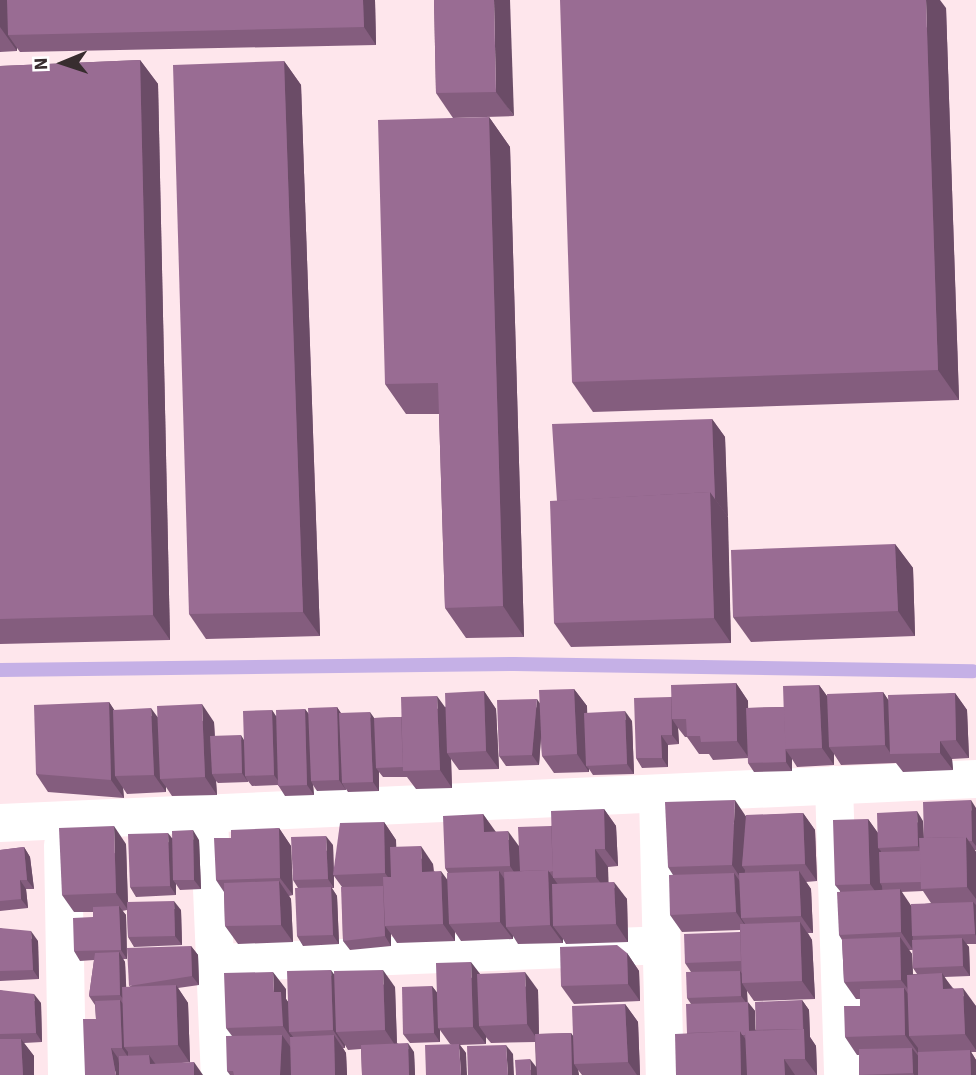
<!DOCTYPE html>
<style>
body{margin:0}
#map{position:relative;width:976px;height:1075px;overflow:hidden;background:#fee6ec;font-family:"Source Sans 3",sans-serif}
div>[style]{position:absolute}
.stream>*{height:14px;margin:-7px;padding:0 7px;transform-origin:7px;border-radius:7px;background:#c5b0e6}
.minor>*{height:38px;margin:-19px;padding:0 19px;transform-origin:19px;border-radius:19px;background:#fff}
.wall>*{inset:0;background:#845d7e}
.shaded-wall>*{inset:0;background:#6b4c67}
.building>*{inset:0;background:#996c93}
span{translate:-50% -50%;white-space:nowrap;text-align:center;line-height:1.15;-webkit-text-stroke:7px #fff;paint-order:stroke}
.north{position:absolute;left:28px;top:28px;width:70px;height:70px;-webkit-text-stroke:5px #fff;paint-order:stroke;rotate:268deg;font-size:19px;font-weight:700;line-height:28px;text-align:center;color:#382d2f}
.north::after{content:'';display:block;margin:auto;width:24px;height:32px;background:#382d2f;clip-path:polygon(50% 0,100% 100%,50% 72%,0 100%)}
</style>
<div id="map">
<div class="stream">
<i style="left:0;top:670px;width:514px;rotate:-0.67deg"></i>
<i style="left:514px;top:664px;width:459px;rotate:0.9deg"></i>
</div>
<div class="minor">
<i style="left:834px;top:785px;width:290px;rotate:88.2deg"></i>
<i style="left:658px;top:796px;width:279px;rotate:88.6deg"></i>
<i style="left:209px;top:817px;width:258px;rotate:87.6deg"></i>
<i style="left:0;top:823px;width:977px;rotate:-2.58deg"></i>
<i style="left:63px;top:845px;width:230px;rotate:89deg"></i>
<i style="left:216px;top:963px;width:445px;rotate:-2.3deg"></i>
</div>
<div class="wall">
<i style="clip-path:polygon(0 0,375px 0,376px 45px,20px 52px,17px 48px,17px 51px,0 52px)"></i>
<i style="clip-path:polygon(434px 0,514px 116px,453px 118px,436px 93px)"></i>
<i style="clip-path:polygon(946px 8px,959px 400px,593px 412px,572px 382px)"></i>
<i style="clip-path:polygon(140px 60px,158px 84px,170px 640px,0 644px,0 66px)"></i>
<i style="clip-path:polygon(284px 61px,301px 85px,320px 636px,206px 639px,189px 614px)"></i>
<i style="clip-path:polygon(489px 117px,510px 147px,524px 637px,466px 638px,445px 608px,439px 414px,406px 414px,385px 384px)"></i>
<i style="clip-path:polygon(712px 419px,725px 437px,731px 643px,571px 647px,554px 623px,557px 501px)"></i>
<i style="clip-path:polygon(895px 544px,913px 568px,915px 636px,751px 642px,733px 617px)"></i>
<i style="clip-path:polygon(736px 683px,748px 701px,748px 708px,784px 707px,819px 685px,827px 696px,883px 692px,888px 700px,955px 693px,967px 710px,969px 758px,952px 759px,953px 770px,903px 772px,896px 763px,841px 765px,834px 754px,834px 765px,797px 767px,792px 759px,792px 771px,754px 772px,748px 763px,748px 758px,713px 760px,709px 754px,699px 754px,687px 737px,685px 737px,678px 728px,679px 744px,668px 745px,668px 767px,642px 768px,636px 758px,671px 697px)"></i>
<i style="clip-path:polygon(574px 689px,587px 706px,587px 713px,632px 721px,634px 774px,593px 775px,589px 769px,589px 772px,554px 773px,542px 756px,541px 738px,539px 765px,506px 766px,499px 756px,540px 703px)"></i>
<i style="clip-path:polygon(484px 691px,496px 709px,499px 769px,459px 770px,451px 759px,452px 788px,416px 789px,407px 777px,383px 777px,379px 772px,379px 791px,348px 792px,346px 789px,346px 790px,317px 791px,313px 785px,314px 795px,285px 796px,278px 785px,252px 786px,248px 781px,248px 782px,218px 783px,216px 781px,217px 795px,172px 796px,166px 787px,166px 792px,127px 794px,123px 788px,124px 798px,48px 792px,36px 774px,109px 702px,114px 710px,158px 717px,214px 722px,215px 736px,244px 740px,272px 710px,276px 716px,305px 709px,309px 714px,337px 707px,341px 713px,374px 718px,401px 717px,445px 707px)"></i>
<i style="clip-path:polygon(evenodd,976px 808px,976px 850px,975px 850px,976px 852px,976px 944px,966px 944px,969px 947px,970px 976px,944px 977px,953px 988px,976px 1006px,976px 1052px,971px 1052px,976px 1060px,976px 1075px,859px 1075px,859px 1055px,857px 1055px,845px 1037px,860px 1006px,860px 999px,856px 999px,844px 982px,842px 940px,839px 935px,840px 891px,835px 885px,868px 819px,878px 833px,923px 821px,924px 838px,976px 808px,923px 891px,931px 903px,911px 906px,901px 892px,923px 891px,976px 808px,909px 950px,913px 950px,913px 968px,917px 974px,913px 974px,912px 954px,909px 950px)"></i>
<i style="clip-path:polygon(604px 809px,616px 826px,618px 866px,608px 867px,608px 882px,627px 899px,628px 942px,566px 944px,563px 939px,563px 943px,518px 944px,513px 936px,513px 939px,461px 941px,455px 932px,455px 941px,397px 943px,391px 934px,391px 946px,350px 950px,343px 941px,342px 887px,334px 876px,334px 888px,332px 888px,337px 896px,339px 944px,303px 946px,297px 936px,298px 888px,293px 880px,333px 845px,334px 871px,384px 822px,396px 840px,396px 847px,433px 864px,434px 871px,447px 880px,448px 873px,445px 868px,483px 814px,495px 832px,519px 846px,551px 826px)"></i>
<i style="clip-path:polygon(803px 813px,815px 830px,817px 881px,806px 882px,811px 889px,813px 933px,808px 933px,812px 940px,815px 999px,754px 1001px,747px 991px,747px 1002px,755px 1011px,755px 1030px,802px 1000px,809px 1010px,810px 1037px,816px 1046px,817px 1075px,676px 1075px,687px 1033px,691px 1004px,687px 998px,691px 972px,685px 963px,740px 932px,740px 930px,682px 932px,670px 915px,673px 875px,668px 867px,746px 816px)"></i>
<i style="clip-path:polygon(279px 828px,291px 846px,293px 895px,289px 896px,291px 899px,293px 942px,238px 944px,225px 926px,224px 892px,216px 880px,231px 838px)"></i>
<i style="clip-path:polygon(172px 838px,199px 840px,201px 889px,180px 890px,176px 884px,176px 895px,136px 897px,130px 887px)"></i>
<i style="clip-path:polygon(126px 844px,128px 902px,181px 910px,182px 945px,134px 947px,128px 937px,127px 910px,122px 911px,126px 915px,127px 959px,123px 959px,125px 962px,126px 987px,129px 987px,191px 946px,198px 955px,199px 985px,178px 988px,188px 1003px,190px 1062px,85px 1075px,96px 1019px,95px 1005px,89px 996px,94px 960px,80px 961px,74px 951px,93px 917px,93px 912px,74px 912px,62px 895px)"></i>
<i style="clip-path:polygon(24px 847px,30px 857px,34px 889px,26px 889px,28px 908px,0 911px,0 850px)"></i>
<i style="clip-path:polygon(0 928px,38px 941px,39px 979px,0 981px)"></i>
<i style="clip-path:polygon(627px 953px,639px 971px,640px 1001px,574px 1004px,561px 986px)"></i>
<i style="clip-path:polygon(334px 974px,395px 987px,397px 1043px,414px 1052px,415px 1075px,362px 1075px,361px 1049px,348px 1050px,345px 1045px,345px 1048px,343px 1048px,346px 1053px,347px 1075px,230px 1075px,227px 1071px,232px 1036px,226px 1028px,286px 989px,286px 999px,288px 1002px)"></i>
<i style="clip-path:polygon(480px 974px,538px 990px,539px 1034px,571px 1033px,573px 1036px,625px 1004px,638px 1022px,640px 1075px,582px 1075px,578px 1070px,579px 1075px,516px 1075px,536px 1068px,535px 1042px,491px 1043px,485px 1036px,486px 1044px,460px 1045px,466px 1053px,450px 1044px,440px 1030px,440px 1042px,410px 1043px,403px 1034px,432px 986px,437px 993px)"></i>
<i style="clip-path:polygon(0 990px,41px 1003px,42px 1042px,24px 1043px,34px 1056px,34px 1075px,0 1075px)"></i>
</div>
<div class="shaded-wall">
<i style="clip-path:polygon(0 0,16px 0,8px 35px,17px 48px,17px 51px,0 27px)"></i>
<i style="clip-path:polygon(363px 0,375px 0,376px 45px,364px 27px)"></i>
<i style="clip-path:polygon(494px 0,510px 0,514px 116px,496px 92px)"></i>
<i style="clip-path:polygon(926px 0,940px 0,946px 8px,959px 400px,938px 370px)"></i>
<i style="clip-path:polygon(140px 60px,158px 84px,170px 640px,153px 615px)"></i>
<i style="clip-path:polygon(284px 61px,301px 85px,320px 636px,303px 612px)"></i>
<i style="clip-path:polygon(489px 117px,510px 147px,524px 637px,503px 606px)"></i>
<i style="clip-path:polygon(712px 419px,725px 437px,728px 517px,715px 499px)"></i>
<i style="clip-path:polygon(710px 492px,728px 517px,731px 643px,714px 618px)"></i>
<i style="clip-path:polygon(895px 544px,913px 568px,915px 636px,898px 611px)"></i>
<i style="clip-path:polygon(736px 683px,748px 701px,749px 758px,737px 741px)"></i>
<i style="clip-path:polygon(819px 685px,832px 703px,829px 747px,834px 754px,834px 765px,822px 748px)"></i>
<i style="clip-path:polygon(574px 689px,587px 706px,589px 766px,586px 766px,589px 769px,589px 772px,577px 754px)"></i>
<i style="clip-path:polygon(484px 691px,496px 709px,499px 769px,486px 751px)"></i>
<i style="clip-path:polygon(883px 692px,895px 710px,891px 754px,885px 745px)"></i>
<i style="clip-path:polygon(955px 693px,967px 710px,969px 758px,956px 740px)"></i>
<i style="clip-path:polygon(437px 696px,450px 714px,447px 753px,451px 759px,452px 788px,440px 770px)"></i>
<i style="clip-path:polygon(671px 697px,672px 719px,678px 728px,679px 744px,672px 735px)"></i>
<i style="clip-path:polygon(537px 699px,543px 708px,539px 765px,532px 755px)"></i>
<i style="clip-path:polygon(109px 702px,121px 720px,115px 776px,123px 788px,124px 798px,111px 780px)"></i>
<i style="clip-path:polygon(202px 704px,214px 722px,216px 774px,212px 774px,216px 781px,217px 795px,205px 777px)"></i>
<i style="clip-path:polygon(337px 707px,343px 717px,342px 783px,346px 790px,339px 780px)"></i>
<i style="clip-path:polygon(151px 708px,164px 726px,160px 779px,166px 787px,166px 792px,154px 775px)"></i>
<i style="clip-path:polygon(305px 709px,311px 718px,311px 781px,313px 785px,314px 795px,307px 785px)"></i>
<i style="clip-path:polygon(272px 710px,278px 720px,281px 785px,274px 775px)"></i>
<i style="clip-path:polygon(625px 711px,632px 721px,634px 774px,627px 764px)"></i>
<i style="clip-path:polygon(370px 712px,377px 722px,376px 768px,379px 772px,379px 791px,373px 782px)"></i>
<i style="clip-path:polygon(241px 735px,247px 745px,245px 776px,248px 782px,242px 773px)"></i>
<i style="clip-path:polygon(661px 735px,668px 745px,668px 767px,662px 758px)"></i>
<i style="clip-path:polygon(940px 741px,952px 759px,953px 770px,940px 753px)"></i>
<i style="clip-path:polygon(785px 749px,792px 759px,792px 771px,786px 762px)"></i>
<i style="clip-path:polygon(735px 800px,747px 818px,742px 866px,745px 870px,744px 883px,732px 865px)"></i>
<i style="clip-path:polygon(971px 800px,976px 808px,976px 846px,972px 841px)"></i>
<i style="clip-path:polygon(604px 809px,616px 826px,618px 866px,605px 849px)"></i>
<i style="clip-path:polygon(917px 811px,923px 821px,924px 855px,918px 846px)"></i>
<i style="clip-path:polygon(803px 813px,815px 830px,817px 881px,805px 864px)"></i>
<i style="clip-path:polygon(483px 814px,496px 832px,484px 832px)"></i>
<i style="clip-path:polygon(868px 819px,880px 836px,878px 848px,881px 851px,882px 883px,880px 883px,882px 886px,883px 902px,870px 884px)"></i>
<i style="clip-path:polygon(384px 822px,396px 840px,398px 891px,385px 873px)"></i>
<i style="clip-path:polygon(114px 826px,126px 844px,128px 910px,116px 893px)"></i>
<i style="clip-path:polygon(279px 828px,291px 846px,293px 895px,280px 878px)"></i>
<i style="clip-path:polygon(193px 830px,199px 840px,201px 889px,194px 880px)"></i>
<i style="clip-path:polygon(508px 831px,521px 849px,522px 884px,510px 866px)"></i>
<i style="clip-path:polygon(168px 833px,175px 842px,173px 880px,176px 884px,176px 895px,170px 886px)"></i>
<i style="clip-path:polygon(326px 836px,333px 845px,334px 888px,328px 879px)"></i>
<i style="clip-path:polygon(966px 837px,976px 852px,976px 899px,967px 887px)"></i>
<i style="clip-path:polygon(421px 846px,433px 864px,434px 889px,422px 872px)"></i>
<i style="clip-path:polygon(24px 847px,30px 857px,34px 889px,27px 880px)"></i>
<i style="clip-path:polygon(595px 849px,608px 867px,609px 894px,596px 877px)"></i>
<i style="clip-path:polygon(548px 870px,561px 889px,553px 926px,563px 939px,563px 943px,550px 925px)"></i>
<i style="clip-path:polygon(441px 871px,454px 889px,449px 924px,455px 932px,455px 941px,443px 924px)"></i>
<i style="clip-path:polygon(499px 871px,511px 889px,506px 927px,513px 936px,513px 939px,500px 922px)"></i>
<i style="clip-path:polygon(799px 871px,811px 889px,813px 933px,801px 916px)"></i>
<i style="clip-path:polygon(734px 873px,747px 891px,741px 918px,748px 928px,748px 930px,736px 912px)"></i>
<i style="clip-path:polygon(20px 880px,26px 889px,28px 908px,21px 899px)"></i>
<i style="clip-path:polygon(279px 881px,291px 899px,293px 942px,281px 925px)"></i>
<i style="clip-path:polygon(614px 882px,627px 899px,628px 942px,616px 924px)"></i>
<i style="clip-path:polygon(383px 886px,385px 926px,391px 934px,391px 946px,385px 936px)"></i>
<i style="clip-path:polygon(331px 887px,337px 896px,339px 944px,333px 935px)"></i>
<i style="clip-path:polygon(900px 889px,912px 907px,913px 950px,901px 932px)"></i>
<i style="clip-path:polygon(174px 901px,181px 910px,182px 945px,175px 936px)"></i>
<i style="clip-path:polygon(973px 902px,976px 905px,976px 936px,975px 934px)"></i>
<i style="clip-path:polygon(119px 906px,126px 915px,127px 959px,121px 950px)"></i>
<i style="clip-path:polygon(800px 922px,812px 940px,815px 999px,802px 981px)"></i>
<i style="clip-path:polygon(31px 931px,38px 941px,39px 979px,33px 970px)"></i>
<i style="clip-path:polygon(900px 937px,912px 954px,914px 997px,901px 980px)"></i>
<i style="clip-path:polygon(962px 938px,969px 947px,970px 976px,963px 966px)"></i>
<i style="clip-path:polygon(191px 946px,198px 955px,199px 985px,192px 976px)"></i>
<i style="clip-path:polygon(119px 952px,125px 962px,127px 1004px,120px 995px)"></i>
<i style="clip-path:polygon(627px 953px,639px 971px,640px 1001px,628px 984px)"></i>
<i style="clip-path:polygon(471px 962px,484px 979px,479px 1026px,486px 1036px,486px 1044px,473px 1027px)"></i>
<i style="clip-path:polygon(331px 970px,343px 987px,336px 1032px,345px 1045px,345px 1048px,333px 1030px)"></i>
<i style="clip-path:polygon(383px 970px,395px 987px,397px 1048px,385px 1030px)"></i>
<i style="clip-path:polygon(740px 971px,747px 980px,742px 983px,747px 991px,748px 1005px,741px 996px)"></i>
<i style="clip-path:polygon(273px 972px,286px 989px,286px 999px,294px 1010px,289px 1032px,295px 1039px,295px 1044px,283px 1026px,274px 992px)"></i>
<i style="clip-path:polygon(525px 972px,538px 990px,539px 1042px,527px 1024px)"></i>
<i style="clip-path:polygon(942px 973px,954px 991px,943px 989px)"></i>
<i style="clip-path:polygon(176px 985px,188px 1003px,190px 1063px,178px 1045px)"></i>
<i style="clip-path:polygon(432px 986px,439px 995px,438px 1028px,440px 1030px,440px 1042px,434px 1033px)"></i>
<i style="clip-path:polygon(904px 988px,916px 1005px,909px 1036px,918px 1048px,918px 1053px,905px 1035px)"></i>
<i style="clip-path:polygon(963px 988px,976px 1006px,976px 1050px,965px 1034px)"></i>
<i style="clip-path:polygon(34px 994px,41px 1003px,42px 1042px,36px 1033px)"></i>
<i style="clip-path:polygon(120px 1000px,127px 1009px,124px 1047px,128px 1052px,128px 1057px,122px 1048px)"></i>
<i style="clip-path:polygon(802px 1000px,809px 1010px,810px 1037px,816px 1046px,817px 1075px,805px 1059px)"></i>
<i style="clip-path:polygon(748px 1002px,755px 1011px,756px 1044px,749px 1035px)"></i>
<i style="clip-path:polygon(625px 1004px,638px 1022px,640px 1075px,637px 1075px,628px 1062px)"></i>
<i style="clip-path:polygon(740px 1031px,752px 1049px,753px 1075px,741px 1075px)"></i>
<i style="clip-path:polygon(571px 1033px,577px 1042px,574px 1064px,578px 1070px,579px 1075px,572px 1075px)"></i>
<i style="clip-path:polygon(282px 1035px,294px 1052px,293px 1075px,280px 1075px)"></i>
<i style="clip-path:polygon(334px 1035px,346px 1053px,347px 1075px,335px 1075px)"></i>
<i style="clip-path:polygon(21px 1039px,34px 1056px,34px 1075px,23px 1075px)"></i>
<i style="clip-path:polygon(408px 1043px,414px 1052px,415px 1075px,409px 1075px)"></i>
<i style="clip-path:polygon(459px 1044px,466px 1053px,467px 1075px,461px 1075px)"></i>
<i style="clip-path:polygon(506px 1045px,513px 1054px,514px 1075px,508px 1075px)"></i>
<i style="clip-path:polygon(111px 1048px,118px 1058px,121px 1075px,116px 1075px)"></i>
<i style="clip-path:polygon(912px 1048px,919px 1057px,919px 1075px,914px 1075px,913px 1073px)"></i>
<i style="clip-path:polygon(970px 1050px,976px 1060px,976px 1075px,971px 1075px)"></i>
<i style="clip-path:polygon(149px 1055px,162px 1073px,150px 1064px)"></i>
<i style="clip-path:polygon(530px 1059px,537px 1068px,537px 1075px,531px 1075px)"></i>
<i style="clip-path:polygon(784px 1059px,795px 1075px,785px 1075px)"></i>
<i style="clip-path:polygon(194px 1062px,203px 1075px,194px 1075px)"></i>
</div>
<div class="building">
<i style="clip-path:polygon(7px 0,363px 0,364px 27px,8px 35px)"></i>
<i style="clip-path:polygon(434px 0,494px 0,496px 92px,436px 93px)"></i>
<i style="clip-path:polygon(560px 0,926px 0,938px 370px,572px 382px)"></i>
<i style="clip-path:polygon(140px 60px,153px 615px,0 619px,0 66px)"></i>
<i style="clip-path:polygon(284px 61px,303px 612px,189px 614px,173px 65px)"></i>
<i style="clip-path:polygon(489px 117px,503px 606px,445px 608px,438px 383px,385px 384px,378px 120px)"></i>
<i style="clip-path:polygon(712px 419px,715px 499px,710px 492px,557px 501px,552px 424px)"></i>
<i style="clip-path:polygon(710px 492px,714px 618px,554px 623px,550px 501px)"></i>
<i style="clip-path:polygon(895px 544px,898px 611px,733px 617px,731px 550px)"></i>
<i style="clip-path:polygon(736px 683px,737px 741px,701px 742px,700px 736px,687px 736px,686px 719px,672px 719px,671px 685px)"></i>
<i style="clip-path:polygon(819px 685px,822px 748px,785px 749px,783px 686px)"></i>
<i style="clip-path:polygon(574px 689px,577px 754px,542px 756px,539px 690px)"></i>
<i style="clip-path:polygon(484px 691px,486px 751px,447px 753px,445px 693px)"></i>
<i style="clip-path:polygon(883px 692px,885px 745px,829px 747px,827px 694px)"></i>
<i style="clip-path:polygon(955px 693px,956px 740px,940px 741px,940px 753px,890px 754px,888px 695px)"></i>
<i style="clip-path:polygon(437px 696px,440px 770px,403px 771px,401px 697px)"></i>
<i style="clip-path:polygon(671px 697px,672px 735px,661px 735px,662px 758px,636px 758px,634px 698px)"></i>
<i style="clip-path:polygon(537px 699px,532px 755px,499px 756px,497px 700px)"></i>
<i style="clip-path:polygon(109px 702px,111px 780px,36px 774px,34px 705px)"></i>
<i style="clip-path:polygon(202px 704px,205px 777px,160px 779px,157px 706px)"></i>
<i style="clip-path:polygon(337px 707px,339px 780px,311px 781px,308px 708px)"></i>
<i style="clip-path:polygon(784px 707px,786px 762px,748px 763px,746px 708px)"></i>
<i style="clip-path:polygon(151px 708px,154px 775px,115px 776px,113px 710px)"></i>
<i style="clip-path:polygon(305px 709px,307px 785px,278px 786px,276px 710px)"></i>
<i style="clip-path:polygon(272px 710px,274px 775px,245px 776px,243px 711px)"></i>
<i style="clip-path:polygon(625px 711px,627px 764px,586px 766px,584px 713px)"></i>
<i style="clip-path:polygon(370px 712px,373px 782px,342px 783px,339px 713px)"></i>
<i style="clip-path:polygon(401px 717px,403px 767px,376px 768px,374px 718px)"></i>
<i style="clip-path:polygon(241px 735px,242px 773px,212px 774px,210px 736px)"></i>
<i style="clip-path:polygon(735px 800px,732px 865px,668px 867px,665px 802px)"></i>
<i style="clip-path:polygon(971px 800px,972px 841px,969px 841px,966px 837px,924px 838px,923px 802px)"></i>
<i style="clip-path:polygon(604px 809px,605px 849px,595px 849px,596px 877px,553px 878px,551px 811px)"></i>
<i style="clip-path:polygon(917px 811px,918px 846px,878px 848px,877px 813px)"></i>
<i style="clip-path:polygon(803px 813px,805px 864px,742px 866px,746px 815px)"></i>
<i style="clip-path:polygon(483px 814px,484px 832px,508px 831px,510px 866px,445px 868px,443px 816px)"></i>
<i style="clip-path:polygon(868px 819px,870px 884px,835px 885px,833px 820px)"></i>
<i style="clip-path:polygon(384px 822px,385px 873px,333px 875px,340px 823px)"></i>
<i style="clip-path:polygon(114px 826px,116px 893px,62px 895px,59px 828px)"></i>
<i style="clip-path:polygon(551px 826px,553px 871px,549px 872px,548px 870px,520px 871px,518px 827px)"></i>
<i style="clip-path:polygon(279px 828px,280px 878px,216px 880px,214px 838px,231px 838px,231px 830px)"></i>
<i style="clip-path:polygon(193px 830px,194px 880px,173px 880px,172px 831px)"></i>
<i style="clip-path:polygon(168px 833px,170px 886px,130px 887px,128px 834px)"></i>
<i style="clip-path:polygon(326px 836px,328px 879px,293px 880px,291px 837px)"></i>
<i style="clip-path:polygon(966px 837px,967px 887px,921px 889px,919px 838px)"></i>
<i style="clip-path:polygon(421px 846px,422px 872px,441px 871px,443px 924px,385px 926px,383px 877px,391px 877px,390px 847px)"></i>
<i style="clip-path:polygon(24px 847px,27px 880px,20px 880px,21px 899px,0 901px,0 850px)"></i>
<i style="clip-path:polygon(920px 851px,921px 882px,880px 883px,879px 852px)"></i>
<i style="clip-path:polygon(548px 870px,550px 925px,506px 927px,504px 872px)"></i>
<i style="clip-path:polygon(499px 871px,500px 922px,449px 924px,447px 873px)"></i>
<i style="clip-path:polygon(799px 871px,801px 916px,741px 918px,739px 873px)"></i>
<i style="clip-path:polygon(734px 873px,736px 912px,670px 915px,669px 875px)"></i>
<i style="clip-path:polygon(279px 881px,281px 925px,225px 926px,224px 883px)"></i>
<i style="clip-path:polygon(614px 882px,616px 924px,553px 926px,552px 884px)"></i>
<i style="clip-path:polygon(383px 886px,385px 936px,343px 941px,341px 887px)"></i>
<i style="clip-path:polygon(331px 887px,333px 935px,297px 936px,295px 888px)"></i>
<i style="clip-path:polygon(900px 889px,901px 932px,839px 935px,837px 892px)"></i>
<i style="clip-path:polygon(174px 901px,175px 936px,128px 937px,127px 902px)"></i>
<i style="clip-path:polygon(973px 902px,975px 934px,912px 936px,911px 904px)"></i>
<i style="clip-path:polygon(119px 906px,121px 950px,74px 951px,73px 918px,93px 917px,93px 907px)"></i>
<i style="clip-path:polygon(800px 922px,802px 981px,742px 983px,740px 924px)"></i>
<i style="clip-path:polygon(0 928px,31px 931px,33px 970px,0 971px)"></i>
<i style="clip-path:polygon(740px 932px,741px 961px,685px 963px,684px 934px)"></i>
<i style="clip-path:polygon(900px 937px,901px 980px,844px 982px,842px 939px)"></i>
<i style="clip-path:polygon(962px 938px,963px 966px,913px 968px,912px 940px)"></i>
<i style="clip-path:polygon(617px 945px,627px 953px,628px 984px,561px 986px,560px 947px)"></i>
<i style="clip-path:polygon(191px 946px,192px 976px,129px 986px,127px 948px)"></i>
<i style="clip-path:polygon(119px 952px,120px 995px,89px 996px,95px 953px)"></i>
<i style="clip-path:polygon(471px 962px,473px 1027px,438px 1028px,436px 963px)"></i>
<i style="clip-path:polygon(331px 970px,333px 1030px,289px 1032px,287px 971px)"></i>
<i style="clip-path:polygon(383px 970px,385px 1030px,336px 1032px,334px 971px)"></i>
<i style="clip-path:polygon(740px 971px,741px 996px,687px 998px,686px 972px)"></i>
<i style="clip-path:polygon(273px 972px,274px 992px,281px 992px,283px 1026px,226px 1028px,224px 973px)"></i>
<i style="clip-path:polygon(525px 972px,527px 1024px,479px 1026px,477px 974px)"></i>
<i style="clip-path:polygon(942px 973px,943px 989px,963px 988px,965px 1034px,909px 1036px,907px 975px)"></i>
<i style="clip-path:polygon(176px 985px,178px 1045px,124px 1047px,122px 987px)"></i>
<i style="clip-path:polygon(432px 986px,434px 1033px,403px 1034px,402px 987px)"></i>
<i style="clip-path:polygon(904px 988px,905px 1035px,845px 1037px,844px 1006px,860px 1006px,860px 989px)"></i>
<i style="clip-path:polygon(0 990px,34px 994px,36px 1033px,0 1034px)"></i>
<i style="clip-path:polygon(120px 1000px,122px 1048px,111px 1048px,116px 1075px,85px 1075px,83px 1019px,96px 1019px,95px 1001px)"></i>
<i style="clip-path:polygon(802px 1000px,803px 1029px,756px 1030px,755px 1002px)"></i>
<i style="clip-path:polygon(748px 1002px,749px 1031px,745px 1031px,745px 1035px,742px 1035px,740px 1031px,687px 1033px,686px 1004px)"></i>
<i style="clip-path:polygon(625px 1004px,628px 1062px,574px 1064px,572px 1006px)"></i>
<i style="clip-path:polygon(804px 1029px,805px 1059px,784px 1059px,785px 1075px,747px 1075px,745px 1031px)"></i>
<i style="clip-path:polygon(740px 1031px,741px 1075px,676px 1075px,675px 1034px)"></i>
<i style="clip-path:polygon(571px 1033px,572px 1075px,537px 1075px,535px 1034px)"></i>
<i style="clip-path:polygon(282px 1035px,280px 1075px,234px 1075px,233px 1071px,227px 1071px,226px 1036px)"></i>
<i style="clip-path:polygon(334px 1035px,335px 1075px,291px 1075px,290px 1037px)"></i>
<i style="clip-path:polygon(0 1039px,21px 1039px,23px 1075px,0 1075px)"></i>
<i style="clip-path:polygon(408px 1043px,409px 1075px,362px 1075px,361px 1045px)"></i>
<i style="clip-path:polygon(459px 1044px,461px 1075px,426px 1075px,425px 1045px)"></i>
<i style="clip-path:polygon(506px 1045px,508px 1075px,468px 1075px,467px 1046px)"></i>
<i style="clip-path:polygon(912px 1048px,913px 1073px,859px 1075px,859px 1049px)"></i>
<i style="clip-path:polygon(970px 1050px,971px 1075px,918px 1075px,918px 1052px)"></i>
<i style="clip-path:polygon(149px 1055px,150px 1064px,194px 1062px,194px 1075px,119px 1075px,119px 1056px)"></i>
<i style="clip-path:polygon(530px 1059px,531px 1075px,516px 1075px,515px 1060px)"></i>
</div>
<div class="north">N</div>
</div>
